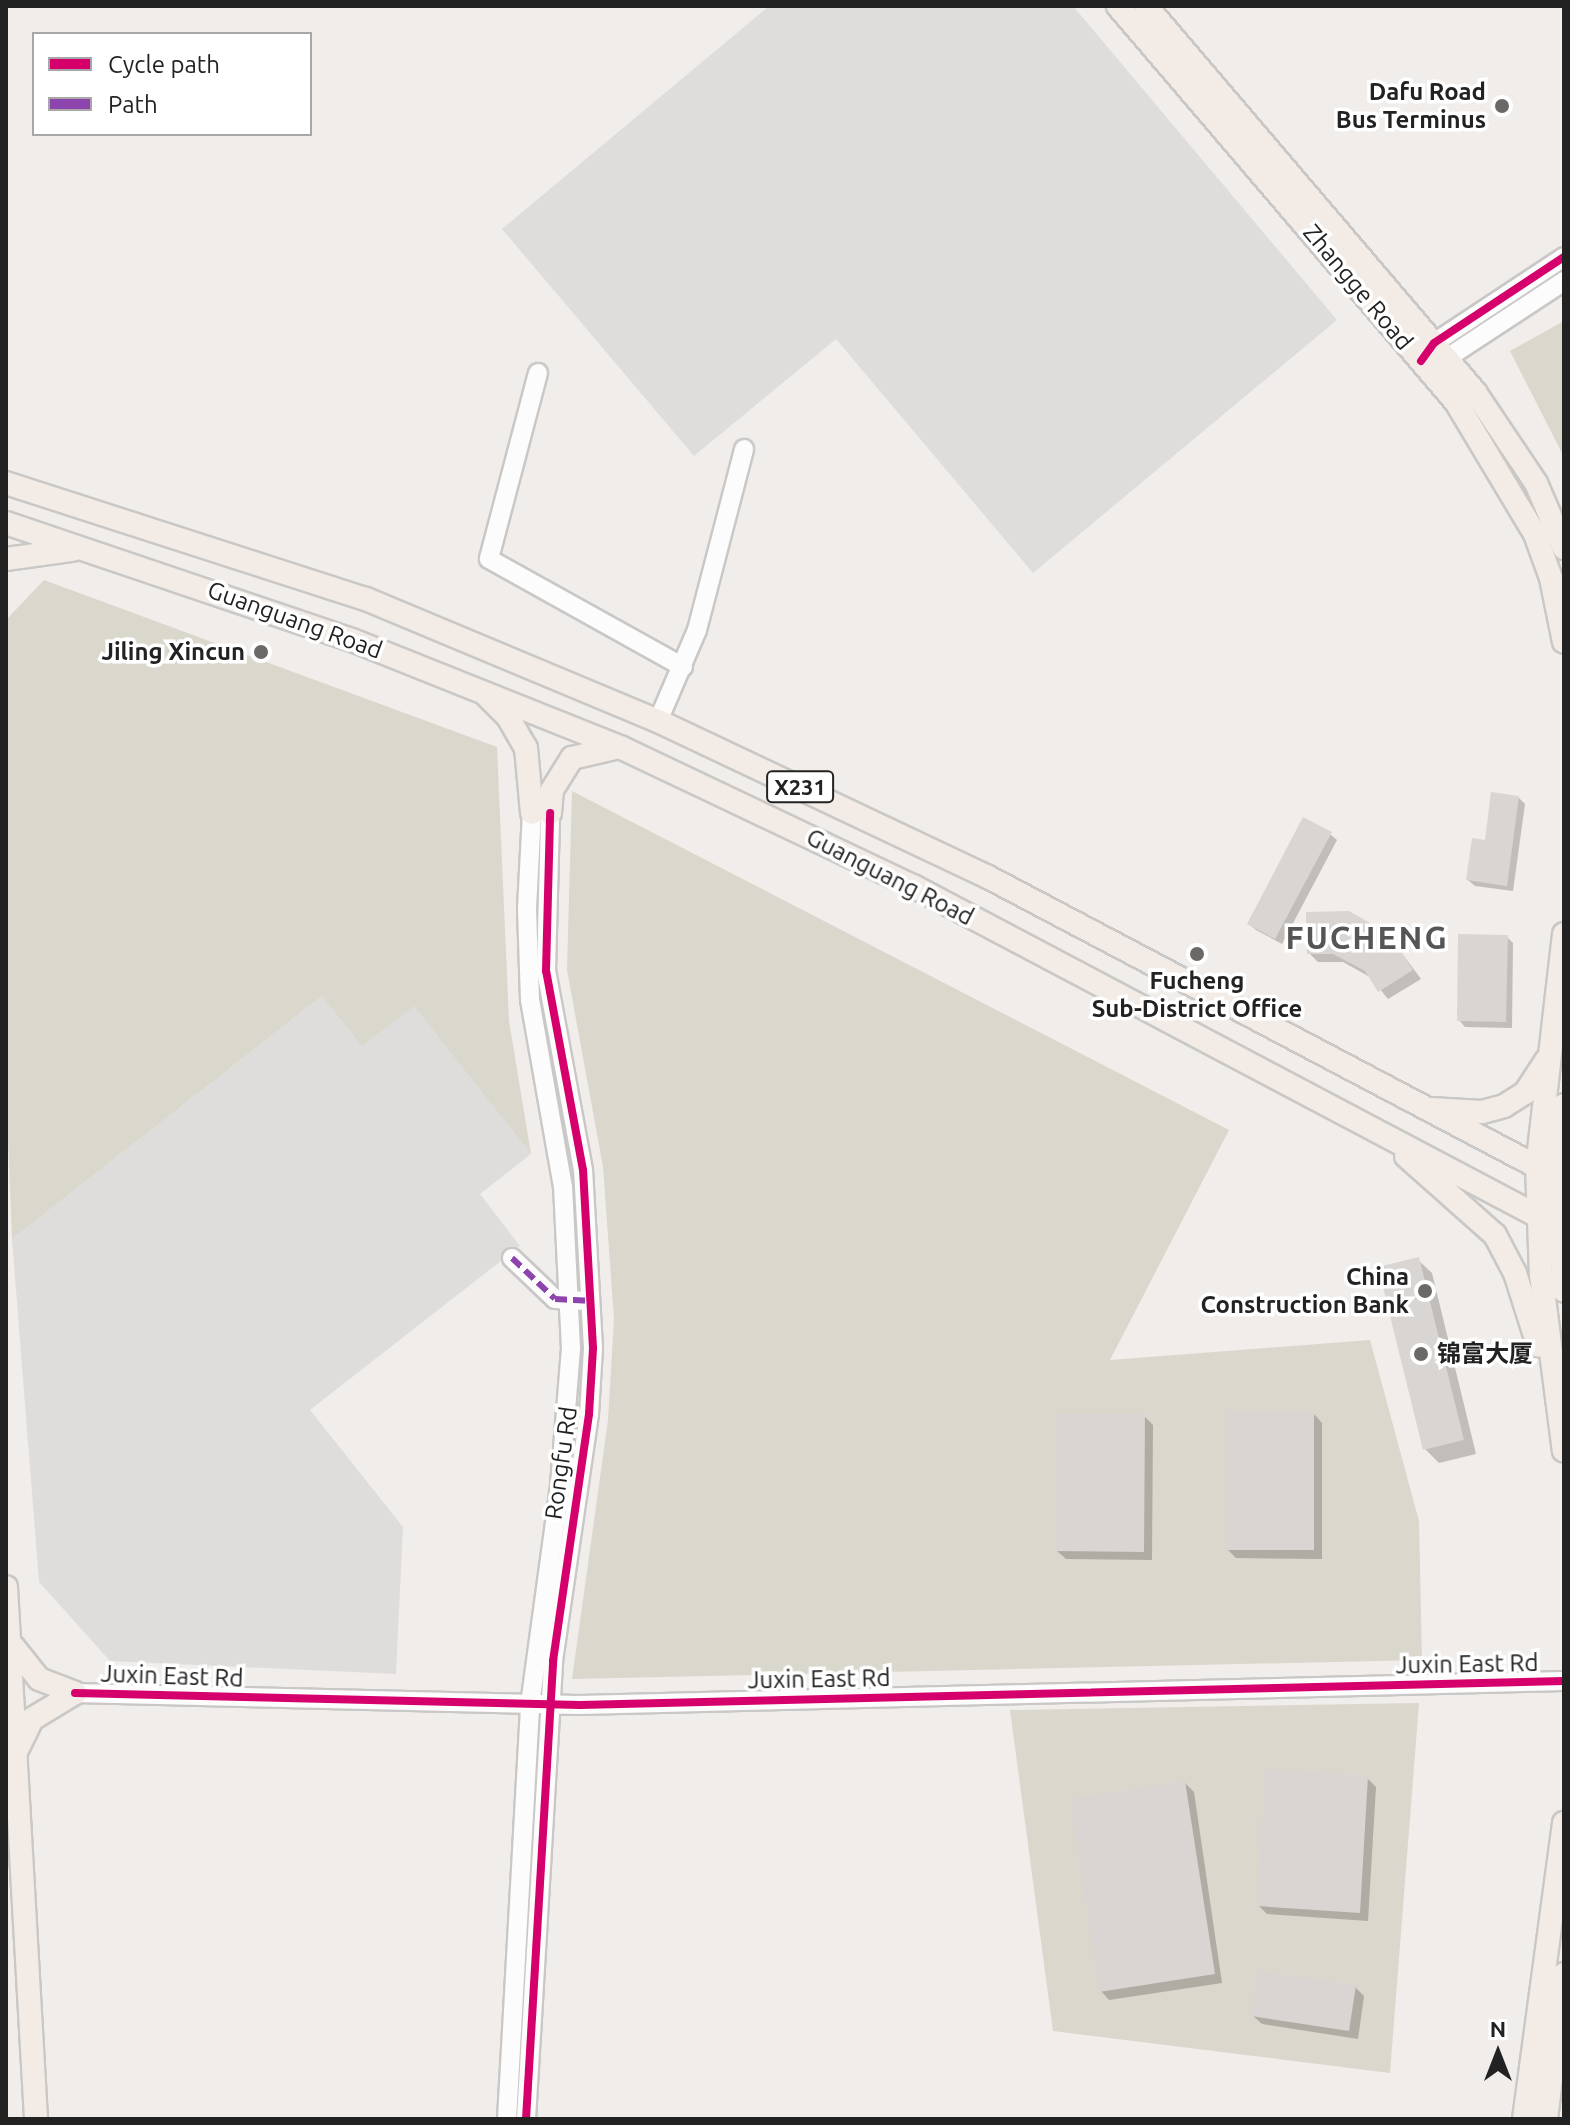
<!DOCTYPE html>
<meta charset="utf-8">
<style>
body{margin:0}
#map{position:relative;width:1570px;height:2125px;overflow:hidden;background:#f0edea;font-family:Ubuntu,"Noto Sans SC",sans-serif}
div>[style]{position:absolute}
.residential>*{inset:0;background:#dfdddc}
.construction>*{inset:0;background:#dad8cc}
.shadow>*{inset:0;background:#0003}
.building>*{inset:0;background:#d9d5d3}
.roads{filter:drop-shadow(2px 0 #c9c8c6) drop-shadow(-2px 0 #c9c8c6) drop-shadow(0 2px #c9c8c6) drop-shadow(0 -2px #c9c8c6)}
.minor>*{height:18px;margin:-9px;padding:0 9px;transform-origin:9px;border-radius:9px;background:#fdfcfc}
.major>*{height:22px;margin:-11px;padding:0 11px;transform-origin:11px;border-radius:11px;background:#f3ece6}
.quiet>*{height:6px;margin-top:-3px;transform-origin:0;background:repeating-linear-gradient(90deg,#8e44ad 0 12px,transparent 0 18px)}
.cycleway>*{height:8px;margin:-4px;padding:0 4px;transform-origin:4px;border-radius:4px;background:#d6006c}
.dots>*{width:22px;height:22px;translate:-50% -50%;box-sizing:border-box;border:4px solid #fff;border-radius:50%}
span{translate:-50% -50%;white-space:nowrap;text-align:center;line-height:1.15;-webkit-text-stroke:7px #fff;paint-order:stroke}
.shield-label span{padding:2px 6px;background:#fff;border:2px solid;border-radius:6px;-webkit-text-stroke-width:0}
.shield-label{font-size:22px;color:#222;font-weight:700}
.poi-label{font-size:24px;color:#222;font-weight:700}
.right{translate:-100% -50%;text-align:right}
.left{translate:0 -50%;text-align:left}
.street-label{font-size:24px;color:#222}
.district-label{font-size:32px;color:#555;font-weight:700;letter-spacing:2px}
.frame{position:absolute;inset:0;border:8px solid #222;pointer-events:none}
.legend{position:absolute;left:32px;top:32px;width:280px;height:104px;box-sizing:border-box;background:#fff;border:2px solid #a7a7a7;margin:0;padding:10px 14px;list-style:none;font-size:24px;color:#222}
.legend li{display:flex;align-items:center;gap:16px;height:40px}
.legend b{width:40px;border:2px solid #a7a7a7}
.north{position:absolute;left:1458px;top:2013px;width:80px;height:80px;-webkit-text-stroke:6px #fff;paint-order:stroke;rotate:0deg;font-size:22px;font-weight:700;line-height:32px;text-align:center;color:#222}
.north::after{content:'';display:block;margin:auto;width:28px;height:36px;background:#222;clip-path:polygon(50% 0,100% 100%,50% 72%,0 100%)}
</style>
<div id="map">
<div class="residential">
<i style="clip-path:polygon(769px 6px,1073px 6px,1337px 320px,1033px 573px,836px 339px,694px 456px,502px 229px)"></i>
<i style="clip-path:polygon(322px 996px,414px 1005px,531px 1154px,480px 1194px,520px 1246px,310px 1410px,403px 1527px,396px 1674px,110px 1661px,39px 1582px,12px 1239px)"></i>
</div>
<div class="construction">
<i style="clip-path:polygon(1564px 321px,1564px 457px,1510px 351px)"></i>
<i style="clip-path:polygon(44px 580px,497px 747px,509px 1021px,531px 1154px,414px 1006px,362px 1046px,322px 996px,12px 1239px,6px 1093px,6px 620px)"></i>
<i style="clip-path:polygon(572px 791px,1229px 1130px,1110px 1360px,1370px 1340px,1419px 1521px,1422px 1660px,572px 1679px,608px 1420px,614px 1319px,603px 1167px,567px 970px)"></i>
<i style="clip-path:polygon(1419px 1703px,1390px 2073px,1053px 2031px,1010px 1710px)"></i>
</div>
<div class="shadow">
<i style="clip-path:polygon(1518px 797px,1525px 804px,1513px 891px,1475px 886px,1468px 880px)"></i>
<i style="clip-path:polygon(1330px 834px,1337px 840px,1282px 944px,1256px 930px,1249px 924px)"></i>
<i style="clip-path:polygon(1390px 937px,1421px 979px,1388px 999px,1370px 977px,1343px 962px,1318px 962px,1309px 953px)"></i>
<i style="clip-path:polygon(1507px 937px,1513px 943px,1512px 1028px,1465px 1027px,1459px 1020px)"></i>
<i style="clip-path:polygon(1418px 1260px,1432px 1273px,1476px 1454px,1439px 1463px,1425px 1449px)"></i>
<i style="clip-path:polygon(1314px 1414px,1322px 1423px,1322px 1559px,1236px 1558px,1227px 1549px)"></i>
<i style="clip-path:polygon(1144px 1416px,1153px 1425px,1152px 1560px,1066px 1559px,1057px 1551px)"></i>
<i style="clip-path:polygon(1367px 1778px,1376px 1787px,1368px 1921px,1267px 1914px,1259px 1906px)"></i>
<i style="clip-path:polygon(1185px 1783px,1194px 1792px,1222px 1983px,1109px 2000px,1101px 1991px)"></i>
<i style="clip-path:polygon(1355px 1987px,1364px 1996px,1358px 2039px,1262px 2024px,1253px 2016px)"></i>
</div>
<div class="building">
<i style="clip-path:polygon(1491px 792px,1519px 796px,1507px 886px,1466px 880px,1472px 838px,1485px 840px)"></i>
<i style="clip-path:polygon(1303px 817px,1332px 832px,1275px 939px,1247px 924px)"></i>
<i style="clip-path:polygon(1349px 911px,1391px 935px,1413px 970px,1378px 992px,1365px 971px,1333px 954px,1307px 954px,1306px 912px)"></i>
<i style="clip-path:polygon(1458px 934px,1508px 935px,1506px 1022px,1457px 1021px)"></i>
<i style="clip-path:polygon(1419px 1257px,1464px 1440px,1423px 1450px,1378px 1267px)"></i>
<i style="clip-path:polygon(1225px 1412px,1314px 1412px,1314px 1550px,1225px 1550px)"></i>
<i style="clip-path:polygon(1055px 1414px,1145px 1414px,1144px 1552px,1055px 1551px)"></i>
<i style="clip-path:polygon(1265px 1769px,1368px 1776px,1360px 1913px,1257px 1906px)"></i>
<i style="clip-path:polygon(1185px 1781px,1215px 1974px,1099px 1992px,1070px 1799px)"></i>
<i style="clip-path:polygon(1258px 1971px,1356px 1985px,1349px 2031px,1251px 2016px)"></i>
</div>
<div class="roads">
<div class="minor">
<i style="left:1426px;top:354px;width:14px;rotate:-54deg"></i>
<i style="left:1434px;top:343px;width:156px;rotate:-33.5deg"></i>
<i style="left:1436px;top:359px;width:11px;rotate:-5deg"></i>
<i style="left:1447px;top:358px;width:140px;rotate:-33.3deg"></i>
<i style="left:538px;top:373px;width:192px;rotate:104.8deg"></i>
<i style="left:489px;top:559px;width:222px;rotate:29.1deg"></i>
<i style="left:658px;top:721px;width:99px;rotate:-66.8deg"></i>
<i style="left:697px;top:630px;width:187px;rotate:-75.4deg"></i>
<i style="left:512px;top:1258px;width:59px;rotate:43.6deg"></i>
<i style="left:555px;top:1299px;width:26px;rotate:4deg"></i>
<i style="left:75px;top:1693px;width:505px;rotate:1.36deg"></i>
<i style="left:580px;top:1705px;width:984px;rotate:-1.4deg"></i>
<i style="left:507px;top:2119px;width:415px;rotate:-86.8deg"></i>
<i style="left:530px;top:1705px;width:222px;rotate:-82.2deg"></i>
<i style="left:560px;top:1485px;width:136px;rotate:-85.4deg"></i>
<i style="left:571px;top:1349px;width:162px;rotate:-92.8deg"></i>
<i style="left:563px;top:1187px;width:190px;rotate:-100deg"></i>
<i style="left:530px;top:1000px;width:92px;rotate:-91.9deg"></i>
<i style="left:527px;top:908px;width:95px;rotate:-87deg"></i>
<i style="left:526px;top:2119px;width:459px;rotate:-86.6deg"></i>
<i style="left:553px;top:1661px;width:250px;rotate:-81.7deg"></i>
<i style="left:589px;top:1414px;width:66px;rotate:-86.5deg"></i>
<i style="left:593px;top:1348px;width:178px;rotate:-93.2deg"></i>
<i style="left:583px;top:1170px;width:202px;rotate:-100.5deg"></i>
<i style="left:546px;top:971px;width:158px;rotate:-88.5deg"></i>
</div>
<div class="major">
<i style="left:1118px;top:6px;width:521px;rotate:49.52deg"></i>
<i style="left:1456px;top:402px;width:154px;rotate:59.1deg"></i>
<i style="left:1535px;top:534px;width:47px;rotate:70deg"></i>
<i style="left:1551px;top:578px;width:65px;rotate:78.5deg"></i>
<i style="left:1146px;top:6px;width:507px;rotate:49.56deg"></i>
<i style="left:1475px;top:392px;width:110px;rotate:56.2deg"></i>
<i style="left:1536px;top:483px;width:71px;rotate:66.7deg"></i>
<i style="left:6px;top:483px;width:378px;rotate:17.9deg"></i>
<i style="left:366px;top:599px;width:316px;rotate:22.7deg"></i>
<i style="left:658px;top:721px;width:365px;rotate:25.3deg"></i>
<i style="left:988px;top:877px;width:651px;rotate:27.82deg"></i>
<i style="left:6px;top:523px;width:365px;rotate:18.7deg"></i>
<i style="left:352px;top:640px;width:291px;rotate:21.8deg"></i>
<i style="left:622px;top:748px;width:322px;rotate:25.4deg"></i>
<i style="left:913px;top:886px;width:736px;rotate:27.85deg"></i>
<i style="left:6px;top:559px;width:67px;rotate:-7.8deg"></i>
<i style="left:487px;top:696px;width:30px;rotate:45deg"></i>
<i style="left:508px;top:717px;width:36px;rotate:60deg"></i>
<i style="left:526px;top:748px;width:65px;rotate:84.7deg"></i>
<i style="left:550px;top:813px;width:23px;rotate:-85deg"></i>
<i style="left:552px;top:790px;width:38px;rotate:-58deg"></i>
<i style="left:572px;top:758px;width:44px;rotate:-13.1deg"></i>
<i style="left:1564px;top:934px;width:235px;rotate:96.6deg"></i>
<i style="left:1537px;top:1167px;width:108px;rotate:87.9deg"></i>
<i style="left:1541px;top:1275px;width:177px;rotate:82.6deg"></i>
<i style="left:1564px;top:1105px;width:72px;rotate:95.6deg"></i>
<i style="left:1557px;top:1177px;width:114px;rotate:86.5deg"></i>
<i style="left:1431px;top:1109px;width:51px;rotate:3.4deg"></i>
<i style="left:1482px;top:1112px;width:23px;rotate:-15deg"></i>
<i style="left:1504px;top:1106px;width:25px;rotate:-32deg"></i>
<i style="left:1525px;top:1093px;width:38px;rotate:-57deg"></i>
<i style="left:1406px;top:1156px;width:119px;rotate:41.6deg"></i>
<i style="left:1495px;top:1235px;width:43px;rotate:62.2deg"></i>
<i style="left:1515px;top:1273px;width:76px;rotate:72.3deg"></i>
<i style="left:6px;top:1587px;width:533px;rotate:86.77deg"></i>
<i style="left:12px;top:1645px;width:43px;rotate:51.5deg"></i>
<i style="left:39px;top:1679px;width:39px;rotate:21deg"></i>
<i style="left:17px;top:1750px;width:34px;rotate:-64deg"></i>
<i style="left:32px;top:1719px;width:50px;rotate:-31.2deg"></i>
<i style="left:1524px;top:2119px;width:299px;rotate:-82.3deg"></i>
<i style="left:1546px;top:2119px;width:146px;rotate:-82.9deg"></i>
</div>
</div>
<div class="quiet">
<i style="left:512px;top:1258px;width:59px;rotate:43.6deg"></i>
<i style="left:555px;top:1299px;width:38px;rotate:3deg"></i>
</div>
<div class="cycleway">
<i style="left:1421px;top:361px;width:22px;rotate:-54deg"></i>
<i style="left:1434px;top:343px;width:156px;rotate:-33.5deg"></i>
<i style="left:75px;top:1693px;width:505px;rotate:1.36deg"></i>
<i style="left:580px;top:1705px;width:984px;rotate:-1.4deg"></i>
<i style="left:526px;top:2119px;width:459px;rotate:-86.6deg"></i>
<i style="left:553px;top:1661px;width:250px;rotate:-81.7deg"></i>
<i style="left:589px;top:1414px;width:66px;rotate:-86.5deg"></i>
<i style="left:593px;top:1348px;width:178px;rotate:-93.2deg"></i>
<i style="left:583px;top:1170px;width:202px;rotate:-100.5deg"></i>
<i style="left:546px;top:971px;width:158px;rotate:-88.5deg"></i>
</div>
<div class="dots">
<i style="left:1502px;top:106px;background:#6a6968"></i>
<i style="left:261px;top:652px;background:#6a6968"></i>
<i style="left:1197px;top:954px;background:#6a6968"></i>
<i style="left:1425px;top:1291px;background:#6a6968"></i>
<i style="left:1421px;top:1354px;background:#6a6968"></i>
</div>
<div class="shield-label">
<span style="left:800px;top:787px">X231</span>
</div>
<div class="poi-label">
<span class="right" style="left:1486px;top:106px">Dafu Road<br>Bus Terminus</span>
<span class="right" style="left:245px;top:652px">Jiling Xincun</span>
<span style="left:1197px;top:995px">Fucheng<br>Sub-District Office</span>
<span class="right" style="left:1409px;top:1291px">China<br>Construction Bank</span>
<span class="left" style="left:1437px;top:1354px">锦富大厦</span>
</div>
<div class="street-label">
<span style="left:1358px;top:287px;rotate:50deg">Zhangge Road</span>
<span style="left:295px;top:620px;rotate:20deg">Guanguang Road</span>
<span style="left:890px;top:877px;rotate:27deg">Guanguang Road</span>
<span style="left:561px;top:1463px;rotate:-82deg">Rongfu Rd</span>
<span style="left:1467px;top:1664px;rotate:-1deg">Juxin East Rd</span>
<span style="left:172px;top:1676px;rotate:2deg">Juxin East Rd</span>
<span style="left:819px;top:1679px;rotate:-1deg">Juxin East Rd</span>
</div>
<div class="district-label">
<span style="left:1367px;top:937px">FUCHENG</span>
</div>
<div class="frame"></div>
<ul class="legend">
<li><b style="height:10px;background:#d6006c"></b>Cycle path</li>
<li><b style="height:10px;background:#8e44ad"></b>Path</li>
</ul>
<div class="north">N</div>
</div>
